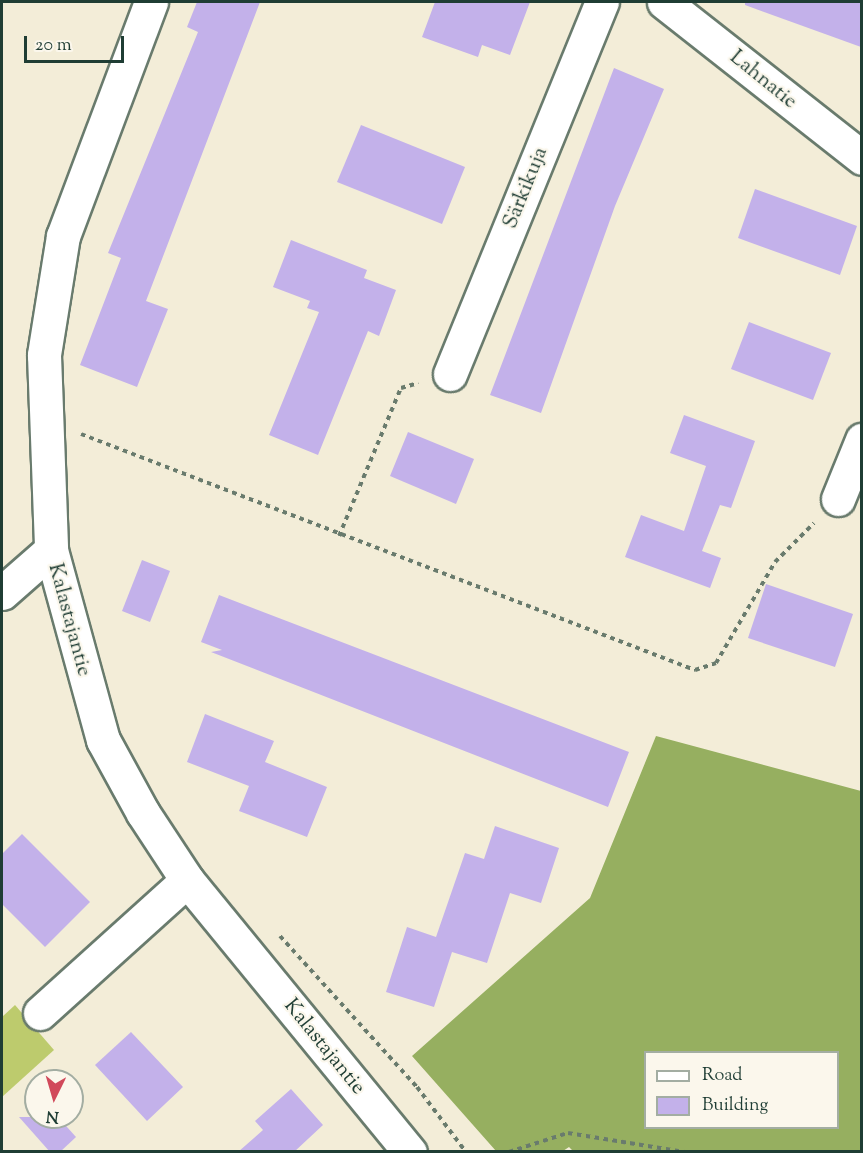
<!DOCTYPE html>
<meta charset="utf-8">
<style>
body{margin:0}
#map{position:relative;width:863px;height:1153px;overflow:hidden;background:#f3edd8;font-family:"Sorts Mill Goudy",serif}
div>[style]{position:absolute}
.green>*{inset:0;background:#bdcb6d}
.forest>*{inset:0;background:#96af60}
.building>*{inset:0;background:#c3b1ea}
.path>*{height:4px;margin-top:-2px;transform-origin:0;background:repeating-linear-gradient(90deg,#697b6d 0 4.5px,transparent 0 9px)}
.roads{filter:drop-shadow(2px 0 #697b6d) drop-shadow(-2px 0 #697b6d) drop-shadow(0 2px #697b6d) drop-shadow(0 -2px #697b6d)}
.minor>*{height:33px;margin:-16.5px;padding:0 16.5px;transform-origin:16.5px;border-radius:16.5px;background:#fff}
span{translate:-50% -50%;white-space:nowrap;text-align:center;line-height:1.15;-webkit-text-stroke:4.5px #fbf7ec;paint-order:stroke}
.street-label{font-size:21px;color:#1f3d34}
.frame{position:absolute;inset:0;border:3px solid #1f3d34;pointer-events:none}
.legend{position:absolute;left:644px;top:1051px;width:195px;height:78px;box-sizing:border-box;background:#fbf7ec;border:2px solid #a3ada2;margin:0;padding:8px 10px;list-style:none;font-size:18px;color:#1f3d34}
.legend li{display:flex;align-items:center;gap:12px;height:30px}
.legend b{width:30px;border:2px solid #a3ada2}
.north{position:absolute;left:24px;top:1069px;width:60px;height:60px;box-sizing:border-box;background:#fbf7ec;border:2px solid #a3ada2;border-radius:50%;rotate:185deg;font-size:16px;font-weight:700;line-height:24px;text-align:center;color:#1f3d34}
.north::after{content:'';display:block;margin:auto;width:21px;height:27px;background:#d1495b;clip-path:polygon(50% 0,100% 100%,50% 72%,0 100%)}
.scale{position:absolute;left:24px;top:36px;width:100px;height:27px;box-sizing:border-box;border:3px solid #1f3d34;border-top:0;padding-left:8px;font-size:18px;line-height:21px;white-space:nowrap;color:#1f3d34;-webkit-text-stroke:4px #fbf7ec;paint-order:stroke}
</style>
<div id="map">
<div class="green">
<i style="clip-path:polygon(15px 1005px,54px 1050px,2px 1097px,2px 1017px)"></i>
</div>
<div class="forest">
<i style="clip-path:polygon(evenodd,656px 736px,861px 791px,861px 1151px,574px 1152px,569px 1147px,563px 1151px,496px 1151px,412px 1056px,590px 898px,656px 736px,646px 1052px,838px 1052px,838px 1128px,646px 1128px,646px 1052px)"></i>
</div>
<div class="building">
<i style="clip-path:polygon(197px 2px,260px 2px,146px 301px,168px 309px,137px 387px,80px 365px,121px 258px,108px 253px,198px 32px,187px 27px)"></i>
<i style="clip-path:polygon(435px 2px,530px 2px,510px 55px,482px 45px,478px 57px,422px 37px)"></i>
<i style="clip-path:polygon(745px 2px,861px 2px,861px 47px,745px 5px)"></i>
<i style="clip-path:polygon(614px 68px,664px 89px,615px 206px,541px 413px,490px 395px)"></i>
<i style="clip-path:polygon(361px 125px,465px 167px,442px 224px,337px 182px)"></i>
<i style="clip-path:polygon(755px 189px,857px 226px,840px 275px,738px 238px)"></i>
<i style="clip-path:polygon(291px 240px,367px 270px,364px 278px,396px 290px,379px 336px,368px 331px,318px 455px,269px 435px,319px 312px,307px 308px,310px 301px,273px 287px)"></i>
<i style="clip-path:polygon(749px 322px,831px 353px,813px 400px,731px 369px)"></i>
<i style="clip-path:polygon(684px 415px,755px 441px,731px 508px,720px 505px,702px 551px,721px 558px,710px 588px,625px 557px,641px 515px,684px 531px,706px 466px,670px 453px)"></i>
<i style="clip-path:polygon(408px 432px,474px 459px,456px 504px,390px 476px)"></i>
<i style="clip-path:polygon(142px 560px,170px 571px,150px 622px,122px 611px)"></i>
<i style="clip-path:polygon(766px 584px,853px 614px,835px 667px,748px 638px)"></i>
<i style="clip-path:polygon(219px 595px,629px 752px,608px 807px,211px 652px,222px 650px,201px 642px)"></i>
<i style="clip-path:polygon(205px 714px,274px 741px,265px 762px,327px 787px,307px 837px,239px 811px,249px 786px,187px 762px)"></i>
<i style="clip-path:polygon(495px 826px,559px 848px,541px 903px,510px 893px,487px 963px,452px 952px,434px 1007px,386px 992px,407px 927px,436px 937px,465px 853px,484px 859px)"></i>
<i style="clip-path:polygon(22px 834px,90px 902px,45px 947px,2px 904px,2px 854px)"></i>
<i style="clip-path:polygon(131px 1032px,183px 1087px,147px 1121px,95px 1065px)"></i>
<i style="clip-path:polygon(291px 1089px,323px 1125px,294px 1152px,238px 1152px,263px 1130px,255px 1121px)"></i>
<i style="clip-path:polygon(19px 1117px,58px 1117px,76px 1137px,60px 1152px,50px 1152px)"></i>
</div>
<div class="path">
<i style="left:81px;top:434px;width:658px;rotate:21.03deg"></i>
<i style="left:695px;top:670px;width:22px;rotate:-18deg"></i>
<i style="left:716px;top:663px;width:117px;rotate:-59.7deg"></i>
<i style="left:775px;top:562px;width:55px;rotate:-45deg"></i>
<i style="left:339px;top:536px;width:160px;rotate:-67.3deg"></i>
<i style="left:401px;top:388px;width:18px;rotate:-16deg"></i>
<i style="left:280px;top:936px;width:204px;rotate:47.8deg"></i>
<i style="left:417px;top:1087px;width:81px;rotate:53deg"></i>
<i style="left:509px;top:1152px;width:62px;rotate:-17.9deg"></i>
<i style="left:568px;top:1133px;width:118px;rotate:9.3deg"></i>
</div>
<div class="roads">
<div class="minor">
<i style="left:151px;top:2px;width:250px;rotate:110.6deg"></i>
<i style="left:63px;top:236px;width:121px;rotate:99.1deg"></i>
<i style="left:44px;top:355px;width:195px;rotate:87.9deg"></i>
<i style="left:51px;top:550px;width:197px;rotate:74.7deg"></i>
<i style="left:103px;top:740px;width:83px;rotate:61.3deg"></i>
<i style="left:143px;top:813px;width:80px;rotate:56.7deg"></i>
<i style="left:187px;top:880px;width:352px;rotate:50.7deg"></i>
<i style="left:664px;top:2px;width:252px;rotate:38.2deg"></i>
<i style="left:450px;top:374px;width:402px;rotate:-67.8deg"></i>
<i style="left:838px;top:499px;width:64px;rotate:-67.9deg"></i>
<i style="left:2px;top:593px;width:65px;rotate:-41.3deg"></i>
<i style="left:40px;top:1013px;width:198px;rotate:-42.1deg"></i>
</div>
</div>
<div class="street-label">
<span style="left:763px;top:80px;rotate:39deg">Lahnatie</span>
<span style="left:526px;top:188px;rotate:-68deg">Särkikuja</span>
<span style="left:69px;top:620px;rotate:75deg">Kalastajantie</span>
<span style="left:324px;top:1047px;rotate:51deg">Kalastajantie</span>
</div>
<div class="frame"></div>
<ul class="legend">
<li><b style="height:8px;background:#fff"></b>Road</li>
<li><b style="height:16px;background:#c3b1ea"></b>Building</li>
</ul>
<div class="north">N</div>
<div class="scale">20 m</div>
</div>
